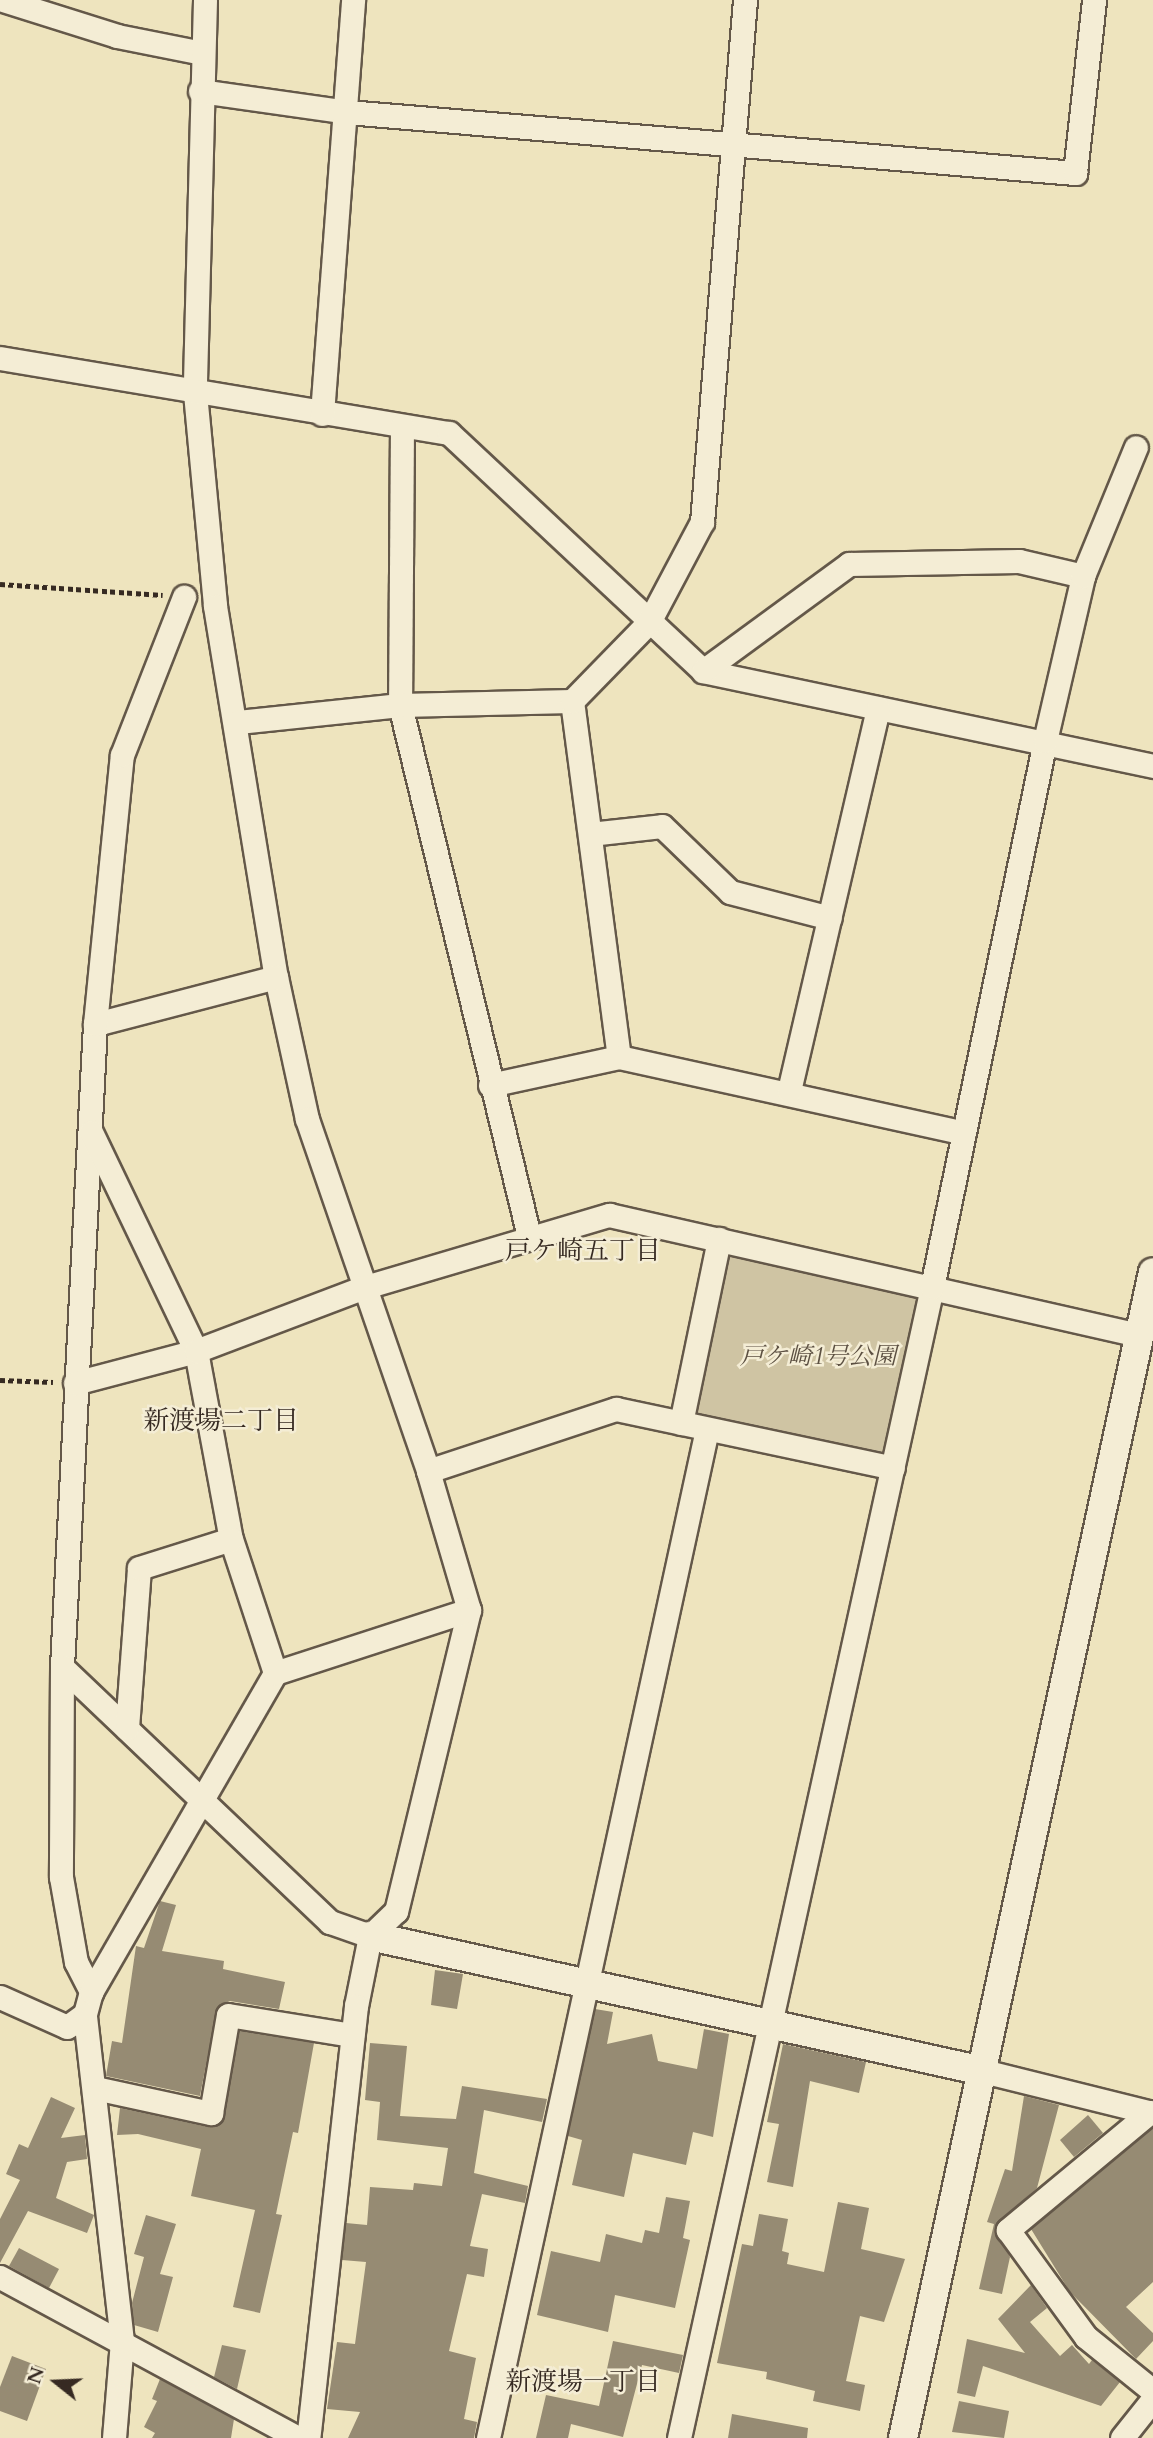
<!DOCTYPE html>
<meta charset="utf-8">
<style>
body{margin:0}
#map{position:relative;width:1153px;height:2438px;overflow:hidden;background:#eee4be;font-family:Cardo,"Noto Serif JP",serif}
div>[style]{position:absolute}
.green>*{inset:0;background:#cfc4a3}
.building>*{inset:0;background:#968b73}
.path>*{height:4.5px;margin-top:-2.25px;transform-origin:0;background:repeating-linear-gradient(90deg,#362a22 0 5px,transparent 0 8.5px)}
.roads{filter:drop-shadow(2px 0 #645849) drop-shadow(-2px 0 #645849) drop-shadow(0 2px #645849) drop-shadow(0 -2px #645849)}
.minor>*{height:23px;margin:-11.5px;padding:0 11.5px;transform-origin:11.5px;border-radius:11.5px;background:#f4edd5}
.tertiary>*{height:28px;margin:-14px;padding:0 14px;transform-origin:14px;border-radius:14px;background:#f4edd5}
span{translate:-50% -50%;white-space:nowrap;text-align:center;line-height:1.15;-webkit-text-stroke:5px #f4edd5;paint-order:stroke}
.park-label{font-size:24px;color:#5c5042;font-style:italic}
.neighbourhood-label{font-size:26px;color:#362a22}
.north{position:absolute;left:21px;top:2347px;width:70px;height:70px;-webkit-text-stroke:5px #f4edd5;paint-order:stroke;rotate:288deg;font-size:19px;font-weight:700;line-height:28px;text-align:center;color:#362a22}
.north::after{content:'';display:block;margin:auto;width:24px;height:32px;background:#362a22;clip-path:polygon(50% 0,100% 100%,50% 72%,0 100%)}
</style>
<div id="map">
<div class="green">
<i style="clip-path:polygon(728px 1253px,920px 1295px,885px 1456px,696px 1415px)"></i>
</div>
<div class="building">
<i style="clip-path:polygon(160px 1901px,176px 1905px,162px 1951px,224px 1961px,223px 1969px,285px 1982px,279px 2009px,230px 2001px,217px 2007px,200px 2096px,106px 2076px,112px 2041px,122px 2043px,136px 1946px,144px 1948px)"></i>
<i style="clip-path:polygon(435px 1970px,463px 1974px,457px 2009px,431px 2005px)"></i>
<i style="clip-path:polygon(595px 2009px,613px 2012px,607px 2044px,652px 2034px,658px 2061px,697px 2069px,704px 2029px,729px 2034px,713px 2137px,693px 2132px,686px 2165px,633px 2153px,624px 2197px,572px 2185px,582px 2140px,568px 2136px)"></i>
<i style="clip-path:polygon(239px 2031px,314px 2043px,298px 2133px,293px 2132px,276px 2214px,282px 2215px,260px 2313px,233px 2307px,255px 2210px,191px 2196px,201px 2149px,138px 2134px,117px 2135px,120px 2108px,208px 2127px,221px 2123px)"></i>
<i style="clip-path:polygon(370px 2043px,407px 2046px,400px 2116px,456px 2119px,462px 2086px,547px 2099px,542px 2122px,484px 2110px,474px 2173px,528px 2186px,525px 2203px,482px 2194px,470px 2246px,488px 2249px,484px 2277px,467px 2274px,449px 2351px,476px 2358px,464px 2419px,477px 2422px,474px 2438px,348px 2438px,360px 2412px,327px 2409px,337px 2342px,355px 2344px,366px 2262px,342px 2260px,346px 2223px,367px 2225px,370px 2187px,413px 2190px,414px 2183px,442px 2186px,448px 2148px,377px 2140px,380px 2102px,365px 2100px)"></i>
<i style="clip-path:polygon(783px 2044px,866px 2062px,859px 2093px,810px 2081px,793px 2187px,767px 2182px,779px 2124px,767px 2122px)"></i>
<i style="clip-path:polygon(1024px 2096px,1059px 2105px,1037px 2188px,995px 2226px,1010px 2257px,1002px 2294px,979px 2289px,994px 2224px,987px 2222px,1005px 2169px,1012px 2171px)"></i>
<i style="clip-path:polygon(51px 2097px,75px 2108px,61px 2138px,85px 2135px,87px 2159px,67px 2162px,56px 2198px,94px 2215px,87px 2233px,28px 2211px,0 2263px,0 2219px,20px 2180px,6px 2174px,19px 2144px,28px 2148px)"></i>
<i style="clip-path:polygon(1088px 2115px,1103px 2133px,1074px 2157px,1060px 2140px)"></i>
<i style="clip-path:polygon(1153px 2128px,1153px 2282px,1126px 2307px,1153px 2333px,1153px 2341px,1136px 2359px,1070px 2292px,1031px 2229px)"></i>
<i style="clip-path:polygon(666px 2197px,690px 2201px,683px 2238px,690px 2240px,675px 2308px,615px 2295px,608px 2332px,537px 2315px,551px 2251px,600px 2262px,606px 2234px,642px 2243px,645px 2230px,659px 2233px)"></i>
<i style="clip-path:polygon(838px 2202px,869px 2208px,861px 2249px,905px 2259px,884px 2322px,860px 2316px,846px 2381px,865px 2385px,860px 2411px,813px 2401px,815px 2391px,766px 2379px,767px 2372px,717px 2363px,742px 2244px,753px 2246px,759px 2214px,788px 2219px,782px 2251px,789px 2253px,787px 2264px,824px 2272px)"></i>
<i style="clip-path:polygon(146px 2215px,176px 2224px,160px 2274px,173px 2277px,158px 2332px,134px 2325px,132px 2303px,144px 2257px,134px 2254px)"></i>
<i style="clip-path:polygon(19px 2248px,59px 2269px,49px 2288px,9px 2266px)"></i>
<i style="clip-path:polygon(1031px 2285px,1047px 2308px,1030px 2322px,1060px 2356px,1072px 2345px,1089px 2364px,1092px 2360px,1120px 2382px,1101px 2406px,983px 2366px,975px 2397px,957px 2393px,967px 2339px,1025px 2353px,998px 2319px)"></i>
<i style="clip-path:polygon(613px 2341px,683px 2355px,679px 2373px,642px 2365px,623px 2437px,571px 2424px,568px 2438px,536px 2438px,546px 2395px,599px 2406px)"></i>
<i style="clip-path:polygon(222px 2345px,246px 2350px,237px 2389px,214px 2377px)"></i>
<i style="clip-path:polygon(12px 2356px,46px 2369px,27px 2421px,0 2411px,0 2387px)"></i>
<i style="clip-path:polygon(160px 2379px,234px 2419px,231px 2438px,152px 2438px,155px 2433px,144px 2427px,157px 2401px,152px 2399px)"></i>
<i style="clip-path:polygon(959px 2401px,1009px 2411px,1004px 2438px,952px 2432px)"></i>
<i style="clip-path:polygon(732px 2414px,808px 2428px,807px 2438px,728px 2438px)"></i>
</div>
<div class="path">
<i style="left:0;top:584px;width:163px;rotate:3.9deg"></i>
<i style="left:0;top:1380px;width:53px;rotate:2.2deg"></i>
</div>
<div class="roads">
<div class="minor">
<i style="left:3px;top:0;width:120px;rotate:17.5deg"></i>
<i style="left:117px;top:36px;width:87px;rotate:11.3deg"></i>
<i style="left:205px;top:0;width:393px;rotate:91.5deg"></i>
<i style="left:195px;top:393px;width:214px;rotate:84.6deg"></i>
<i style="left:215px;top:606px;width:376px;rotate:80.7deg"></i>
<i style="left:276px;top:977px;width:145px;rotate:77.7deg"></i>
<i style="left:307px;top:1119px;width:372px;rotate:71deg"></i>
<i style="left:428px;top:1471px;width:145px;rotate:73.6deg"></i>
<i style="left:469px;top:1610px;width:310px;rotate:103.6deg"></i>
<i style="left:396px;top:1911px;width:36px;rotate:136deg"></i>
<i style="left:370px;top:1936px;width:71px;rotate:101.3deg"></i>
<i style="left:356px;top:2006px;width:435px;rotate:96.3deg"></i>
<i style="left:200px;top:91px;width:148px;rotate:8.1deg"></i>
<i style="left:347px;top:112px;width:731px;rotate:4.79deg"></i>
<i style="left:1075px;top:173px;width:174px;rotate:-83.7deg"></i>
<i style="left:0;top:358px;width:455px;rotate:9.5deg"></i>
<i style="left:449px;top:433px;width:348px;rotate:43.1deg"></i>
<i style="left:703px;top:671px;width:460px;rotate:11.9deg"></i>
<i style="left:322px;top:414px;width:415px;rotate:-85.7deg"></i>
<i style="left:402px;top:426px;width:279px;rotate:90.4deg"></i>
<i style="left:400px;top:705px;width:546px;rotate:76.35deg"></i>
<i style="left:703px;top:671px;width:181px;rotate:-36.2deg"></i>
<i style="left:849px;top:564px;width:170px;rotate:-1deg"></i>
<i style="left:1019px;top:561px;width:66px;rotate:13.2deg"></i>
<i style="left:572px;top:701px;width:359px;rotate:82.5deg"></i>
<i style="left:238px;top:722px;width:163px;rotate:-6deg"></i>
<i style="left:400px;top:705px;width:172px;rotate:-1.3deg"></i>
<i style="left:572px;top:701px;width:110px;rotate:-45.7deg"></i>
<i style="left:649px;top:622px;width:113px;rotate:-62.1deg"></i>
<i style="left:702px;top:522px;width:524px;rotate:-85.29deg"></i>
<i style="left:590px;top:834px;width:72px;rotate:-6.3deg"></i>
<i style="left:662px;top:826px;width:95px;rotate:44.1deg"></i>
<i style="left:730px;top:892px;width:103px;rotate:14.6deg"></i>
<i style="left:276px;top:977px;width:187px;rotate:165.4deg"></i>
<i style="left:95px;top:1024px;width:644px;rotate:92.94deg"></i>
<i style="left:62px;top:1667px;width:370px;rotate:43.6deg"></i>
<i style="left:330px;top:1922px;width:42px;rotate:19.3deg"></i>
<i style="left:95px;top:1024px;width:270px;rotate:-84.3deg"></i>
<i style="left:122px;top:755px;width:170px;rotate:-68.6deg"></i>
<i style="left:490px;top:1085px;width:132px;rotate:-12.2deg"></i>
<i style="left:619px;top:1057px;width:353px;rotate:12.4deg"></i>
<i style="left:789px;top:1091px;width:393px;rotate:-76.9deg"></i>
<i style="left:91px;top:1132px;width:243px;rotate:64.4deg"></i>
<i style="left:196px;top:1351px;width:191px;rotate:79.5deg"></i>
<i style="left:231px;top:1539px;width:141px;rotate:71.8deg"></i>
<i style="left:75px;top:1383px;width:125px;rotate:-14.8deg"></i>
<i style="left:196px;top:1351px;width:178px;rotate:-20.8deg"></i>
<i style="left:362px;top:1288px;width:258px;rotate:-16.5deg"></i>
<i style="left:609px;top:1215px;width:543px;rotate:12.76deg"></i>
<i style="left:681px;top:1423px;width:188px;rotate:-78.3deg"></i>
<i style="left:428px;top:1471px;width:198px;rotate:-18.3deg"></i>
<i style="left:616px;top:1409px;width:283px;rotate:12deg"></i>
<i style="left:62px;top:1667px;width:210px;rotate:90.3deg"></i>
<i style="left:61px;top:1877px;width:86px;rotate:80deg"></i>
<i style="left:76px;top:1962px;width:34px;rotate:63deg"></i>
<i style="left:127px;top:1728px;width:160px;rotate:-85.7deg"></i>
<i style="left:139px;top:1568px;width:96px;rotate:-17.5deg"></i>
<i style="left:0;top:1997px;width:73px;rotate:24.1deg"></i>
<i style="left:67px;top:2027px;width:22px;rotate:-36deg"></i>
<i style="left:983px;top:2071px;width:175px;rotate:13.9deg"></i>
<i style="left:95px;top:2088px;width:119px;rotate:12.2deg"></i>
<i style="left:211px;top:2113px;width:99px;rotate:-80.2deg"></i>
<i style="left:228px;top:2015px;width:126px;rotate:9.2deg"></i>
<i style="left:1150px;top:2112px;width:185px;rotate:140.3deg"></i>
<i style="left:1008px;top:2230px;width:132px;rotate:53.9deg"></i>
<i style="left:1086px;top:2337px;width:86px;rotate:38.9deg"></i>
<i style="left:0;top:2277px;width:339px;rotate:28.4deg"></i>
<i style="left:114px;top:2438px;width:97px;rotate:-85.3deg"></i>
<i style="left:122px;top:2341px;width:329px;rotate:-96.5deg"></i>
<i style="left:85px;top:2014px;width:23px;rotate:-75deg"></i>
<i style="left:91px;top:1992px;width:368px;rotate:-60deg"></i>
<i style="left:275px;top:1673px;width:204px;rotate:-18deg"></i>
<i style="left:488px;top:2438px;width:1032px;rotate:-77.75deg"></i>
<i style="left:679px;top:2438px;width:1178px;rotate:-77.6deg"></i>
<i style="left:932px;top:1287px;width:558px;rotate:-78.31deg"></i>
<i style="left:1045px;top:741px;width:169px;rotate:-77deg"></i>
<i style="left:1083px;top:576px;width:139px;rotate:-67.7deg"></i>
<i style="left:1122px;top:2438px;width:50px;rotate:-51.5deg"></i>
</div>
<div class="tertiary">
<i style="left:370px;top:1936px;width:628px;rotate:12.42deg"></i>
<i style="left:903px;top:2438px;width:1192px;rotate:-77.9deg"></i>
</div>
</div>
<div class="park-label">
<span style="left:818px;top:1357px">戸ケ崎1号公園</span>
</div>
<div class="neighbourhood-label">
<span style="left:583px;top:1251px">戸ケ崎五丁目</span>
<span style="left:221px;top:1421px">新渡場二丁目</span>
<span style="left:583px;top:2382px">新渡場一丁目</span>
</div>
<div class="north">N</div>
</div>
